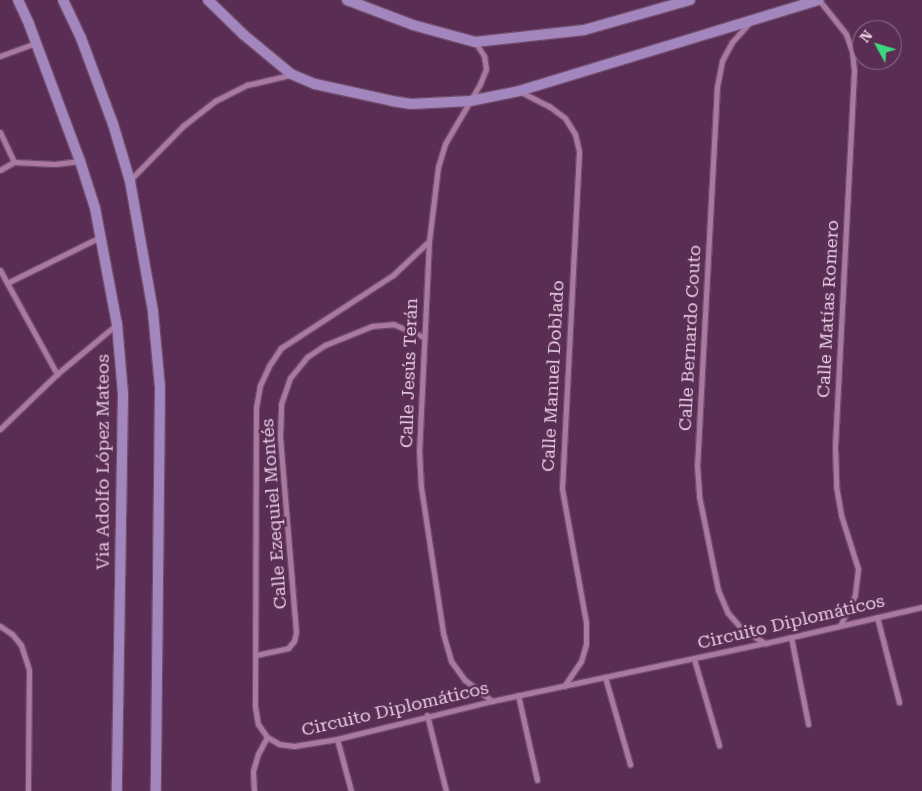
<!DOCTYPE html>
<meta charset="utf-8">
<style>
body{margin:0}
#map{position:relative;width:922px;height:791px;overflow:hidden;background:#5a2e54;font-family:"Roboto Serif",serif}
div>[style]{position:absolute}
.roads{filter:drop-shadow(1px 0 #704b6b) drop-shadow(-1px 0 #704b6b) drop-shadow(0 1px #704b6b) drop-shadow(0 -1px #704b6b)}
.minor>*{height:5px;margin:-2.5px;padding:0 2.5px;transform-origin:2.5px;border-radius:2.5px;background:#aa79a2}
.secondary>*{height:10px;margin:-5px;padding:0 5px;transform-origin:5px;border-radius:5px;background:#a286bd}
span{translate:-50% -50%;white-space:nowrap;text-align:center;line-height:1.15;-webkit-text-stroke:5px #5a2e54;paint-order:stroke}
.street-label{font-size:18px;color:#e6cbe1}
.north{position:absolute;left:852px;top:20px;width:50px;height:50px;box-sizing:border-box;background:#5a2e54;border:1px solid #926d8c;border-radius:50%;rotate:309deg;font-size:14px;font-weight:700;line-height:20px;text-align:center;color:#e6cbe1}
.north::after{content:'';display:block;margin:auto;width:18px;height:22px;background:#3ed77d;clip-path:polygon(50% 0,100% 100%,50% 72%,0 100%)}
</style>
<div id="map">
<div class="roads">
<div class="minor">
<i style="left:819px;top:0;width:43px;rotate:51.5deg"></i>
<i style="left:846px;top:34px;width:18px;rotate:71deg"></i>
<i style="left:852px;top:51px;width:20px;rotate:84deg"></i>
<i style="left:854px;top:71px;width:377px;rotate:92.9deg"></i>
<i style="left:835px;top:448px;width:38px;rotate:88deg"></i>
<i style="left:836px;top:486px;width:29px;rotate:80deg"></i>
<i style="left:841px;top:515px;width:57px;rotate:72.5deg"></i>
<i style="left:858px;top:569px;width:26px;rotate:97deg"></i>
<i style="left:855px;top:595px;width:32px;rotate:116deg"></i>
<i style="left:750px;top:22px;width:27px;rotate:132deg"></i>
<i style="left:732px;top:42px;width:21px;rotate:118deg"></i>
<i style="left:722px;top:61px;width:25px;rotate:101deg"></i>
<i style="left:717px;top:86px;width:380px;rotate:93deg"></i>
<i style="left:697px;top:465px;width:31px;rotate:86deg"></i>
<i style="left:699px;top:496px;width:96px;rotate:78.6deg"></i>
<i style="left:718px;top:590px;width:25px;rotate:67deg"></i>
<i style="left:728px;top:613px;width:23px;rotate:49deg"></i>
<i style="left:743px;top:630px;width:26px;rotate:31deg"></i>
<i style="left:475px;top:42px;width:17px;rotate:57deg"></i>
<i style="left:484px;top:56px;width:13px;rotate:81deg"></i>
<i style="left:486px;top:69px;width:16px;rotate:112deg"></i>
<i style="left:480px;top:84px;width:69px;rotate:120.3deg"></i>
<i style="left:445px;top:144px;width:24px;rotate:107deg"></i>
<i style="left:438px;top:167px;width:75px;rotate:96.9deg"></i>
<i style="left:429px;top:241px;width:209px;rotate:92.7deg"></i>
<i style="left:419px;top:450px;width:37px;rotate:87deg"></i>
<i style="left:421px;top:487px;width:148px;rotate:81.4deg"></i>
<i style="left:443px;top:633px;width:29px;rotate:74deg"></i>
<i style="left:451px;top:661px;width:24px;rotate:54deg"></i>
<i style="left:465px;top:680px;width:34px;rotate:38deg"></i>
<i style="left:0;top:56px;width:38px;rotate:-20deg"></i>
<i style="left:519px;top:91px;width:34px;rotate:27deg"></i>
<i style="left:549px;top:106px;width:20px;rotate:37deg"></i>
<i style="left:565px;top:118px;width:19px;rotate:58deg"></i>
<i style="left:575px;top:134px;width:18px;rotate:77deg"></i>
<i style="left:579px;top:152px;width:337px;rotate:92.9deg"></i>
<i style="left:562px;top:489px;width:135px;rotate:79.8deg"></i>
<i style="left:586px;top:622px;width:22px;rotate:90deg"></i>
<i style="left:586px;top:644px;width:18px;rotate:106deg"></i>
<i style="left:581px;top:661px;width:30px;rotate:124deg"></i>
<i style="left:0;top:132px;width:33px;rotate:65deg"></i>
<i style="left:0;top:170px;width:16px;rotate:-30deg"></i>
<i style="left:14px;top:162px;width:41px;rotate:2.8deg"></i>
<i style="left:55px;top:164px;width:25px;rotate:-7deg"></i>
<i style="left:130px;top:180px;width:76px;rotate:-45.5deg"></i>
<i style="left:183px;top:126px;width:41px;rotate:-38deg"></i>
<i style="left:215px;top:101px;width:36px;rotate:-27deg"></i>
<i style="left:247px;top:85px;width:44px;rotate:-13.1deg"></i>
<i style="left:429px;top:241px;width:50px;rotate:136.6deg"></i>
<i style="left:393px;top:275px;width:134px;rotate:146.9deg"></i>
<i style="left:281px;top:348px;width:22px;rotate:124deg"></i>
<i style="left:269px;top:366px;width:21px;rotate:115deg"></i>
<i style="left:260px;top:385px;width:23px;rotate:100deg"></i>
<i style="left:256px;top:408px;width:298px;rotate:90.2deg"></i>
<i style="left:255px;top:706px;width:18px;rotate:81deg"></i>
<i style="left:258px;top:724px;width:16px;rotate:55deg"></i>
<i style="left:267px;top:737px;width:14px;rotate:30deg"></i>
<i style="left:279px;top:744px;width:15px;rotate:8deg"></i>
<i style="left:294px;top:746px;width:44px;rotate:-9.2deg"></i>
<i style="left:337px;top:739px;width:160px;rotate:-13.8deg"></i>
<i style="left:492px;top:701px;width:280px;rotate:-12deg"></i>
<i style="left:766px;top:643px;width:160px;rotate:-13deg"></i>
<i style="left:0;top:270px;width:119px;rotate:61.3deg"></i>
<i style="left:7px;top:283px;width:104px;rotate:-26.3deg"></i>
<i style="left:0;top:429px;width:79px;rotate:-44deg"></i>
<i style="left:57px;top:374px;width:78px;rotate:-39.8deg"></i>
<i style="left:877px;top:617px;width:88px;rotate:75.5deg"></i>
<i style="left:0;top:626px;width:14px;rotate:34deg"></i>
<i style="left:12px;top:634px;width:14px;rotate:51deg"></i>
<i style="left:21px;top:645px;width:26px;rotate:72deg"></i>
<i style="left:29px;top:670px;width:121px;rotate:90.5deg"></i>
<i style="left:791px;top:637px;width:89px;rotate:78.9deg"></i>
<i style="left:256px;top:655px;width:33px;rotate:-12deg"></i>
<i style="left:288px;top:648px;width:9px;rotate:-49deg"></i>
<i style="left:294px;top:641px;width:9px;rotate:-77deg"></i>
<i style="left:296px;top:632px;width:196px;rotate:-94.7deg"></i>
<i style="left:280px;top:437px;width:33px;rotate:-88deg"></i>
<i style="left:281px;top:404px;width:28px;rotate:-71deg"></i>
<i style="left:290px;top:378px;width:27px;rotate:-51deg"></i>
<i style="left:307px;top:357px;width:22px;rotate:-34deg"></i>
<i style="left:325px;top:345px;width:51px;rotate:-22deg"></i>
<i style="left:372px;top:326px;width:21px;rotate:-5deg"></i>
<i style="left:393px;top:324px;width:34px;rotate:23deg"></i>
<i style="left:694px;top:659px;width:90px;rotate:73.8deg"></i>
<i style="left:605px;top:677px;width:91px;rotate:74deg"></i>
<i style="left:518px;top:695px;width:87px;rotate:77.4deg"></i>
<i style="left:427px;top:715px;width:78px;rotate:76deg"></i>
<i style="left:337px;top:739px;width:54px;rotate:74.9deg"></i>
<i style="left:254px;top:791px;width:20px;rotate:-93deg"></i>
<i style="left:253px;top:771px;width:18px;rotate:-74deg"></i>
<i style="left:258px;top:754px;width:19px;rotate:-62deg"></i>
</div>
<div class="secondary">
<i style="left:18px;top:0;width:26px;rotate:65deg"></i>
<i style="left:29px;top:24px;width:146px;rotate:69.6deg"></i>
<i style="left:80px;top:161px;width:49px;rotate:72.3deg"></i>
<i style="left:95px;top:208px;width:118px;rotate:79.3deg"></i>
<i style="left:117px;top:324px;width:70px;rotate:85.1deg"></i>
<i style="left:123px;top:394px;width:397px;rotate:90.9deg"></i>
<i style="left:63px;top:0;width:42px;rotate:64.7deg"></i>
<i style="left:81px;top:38px;width:92px;rotate:69.6deg"></i>
<i style="left:113px;top:124px;width:59px;rotate:73.4deg"></i>
<i style="left:130px;top:181px;width:133px;rotate:80deg"></i>
<i style="left:153px;top:312px;width:76px;rotate:84.7deg"></i>
<i style="left:160px;top:388px;width:403px;rotate:90.6deg"></i>
<i style="left:208px;top:0;width:50px;rotate:44.2deg"></i>
<i style="left:244px;top:35px;width:61px;rotate:39.7deg"></i>
<i style="left:291px;top:74px;width:26px;rotate:23deg"></i>
<i style="left:315px;top:84px;width:79px;rotate:12.4deg"></i>
<i style="left:392px;top:101px;width:19px;rotate:9deg"></i>
<i style="left:411px;top:104px;width:59px;rotate:-2.9deg"></i>
<i style="left:470px;top:101px;width:50px;rotate:-11.5deg"></i>
<i style="left:519px;top:91px;width:313px;rotate:-16.9deg"></i>
<i style="left:347px;top:0;width:71px;rotate:20.7deg"></i>
<i style="left:413px;top:25px;width:64px;rotate:15.3deg"></i>
<i style="left:475px;top:42px;width:110px;rotate:-6.3deg"></i>
<i style="left:584px;top:30px;width:110px;rotate:-15.8deg"></i>
</div>
</div>
<div class="street-label">
<span style="left:828px;top:309px;rotate:-87deg">Calle Matías Romero</span>
<span style="left:690px;top:338px;rotate:-87deg">Calle Bernardo Couto</span>
<span style="left:409px;top:373px;rotate:-88deg">Calle Jesús Terán</span>
<span style="left:553px;top:376px;rotate:-87deg">Calle Manuel Doblado</span>
<span style="left:103px;top:462px;rotate:-90deg">Via Adolfo López Mateos</span>
<span style="left:274px;top:514px;rotate:-94deg">Calle Ezequiel Montés</span>
<span style="left:791px;top:622px;rotate:-13deg">Circuito Diplomáticos</span>
<span style="left:395px;top:709px;rotate:-13deg">Circuito Diplomáticos</span>
</div>
<div class="north">N</div>
</div>
